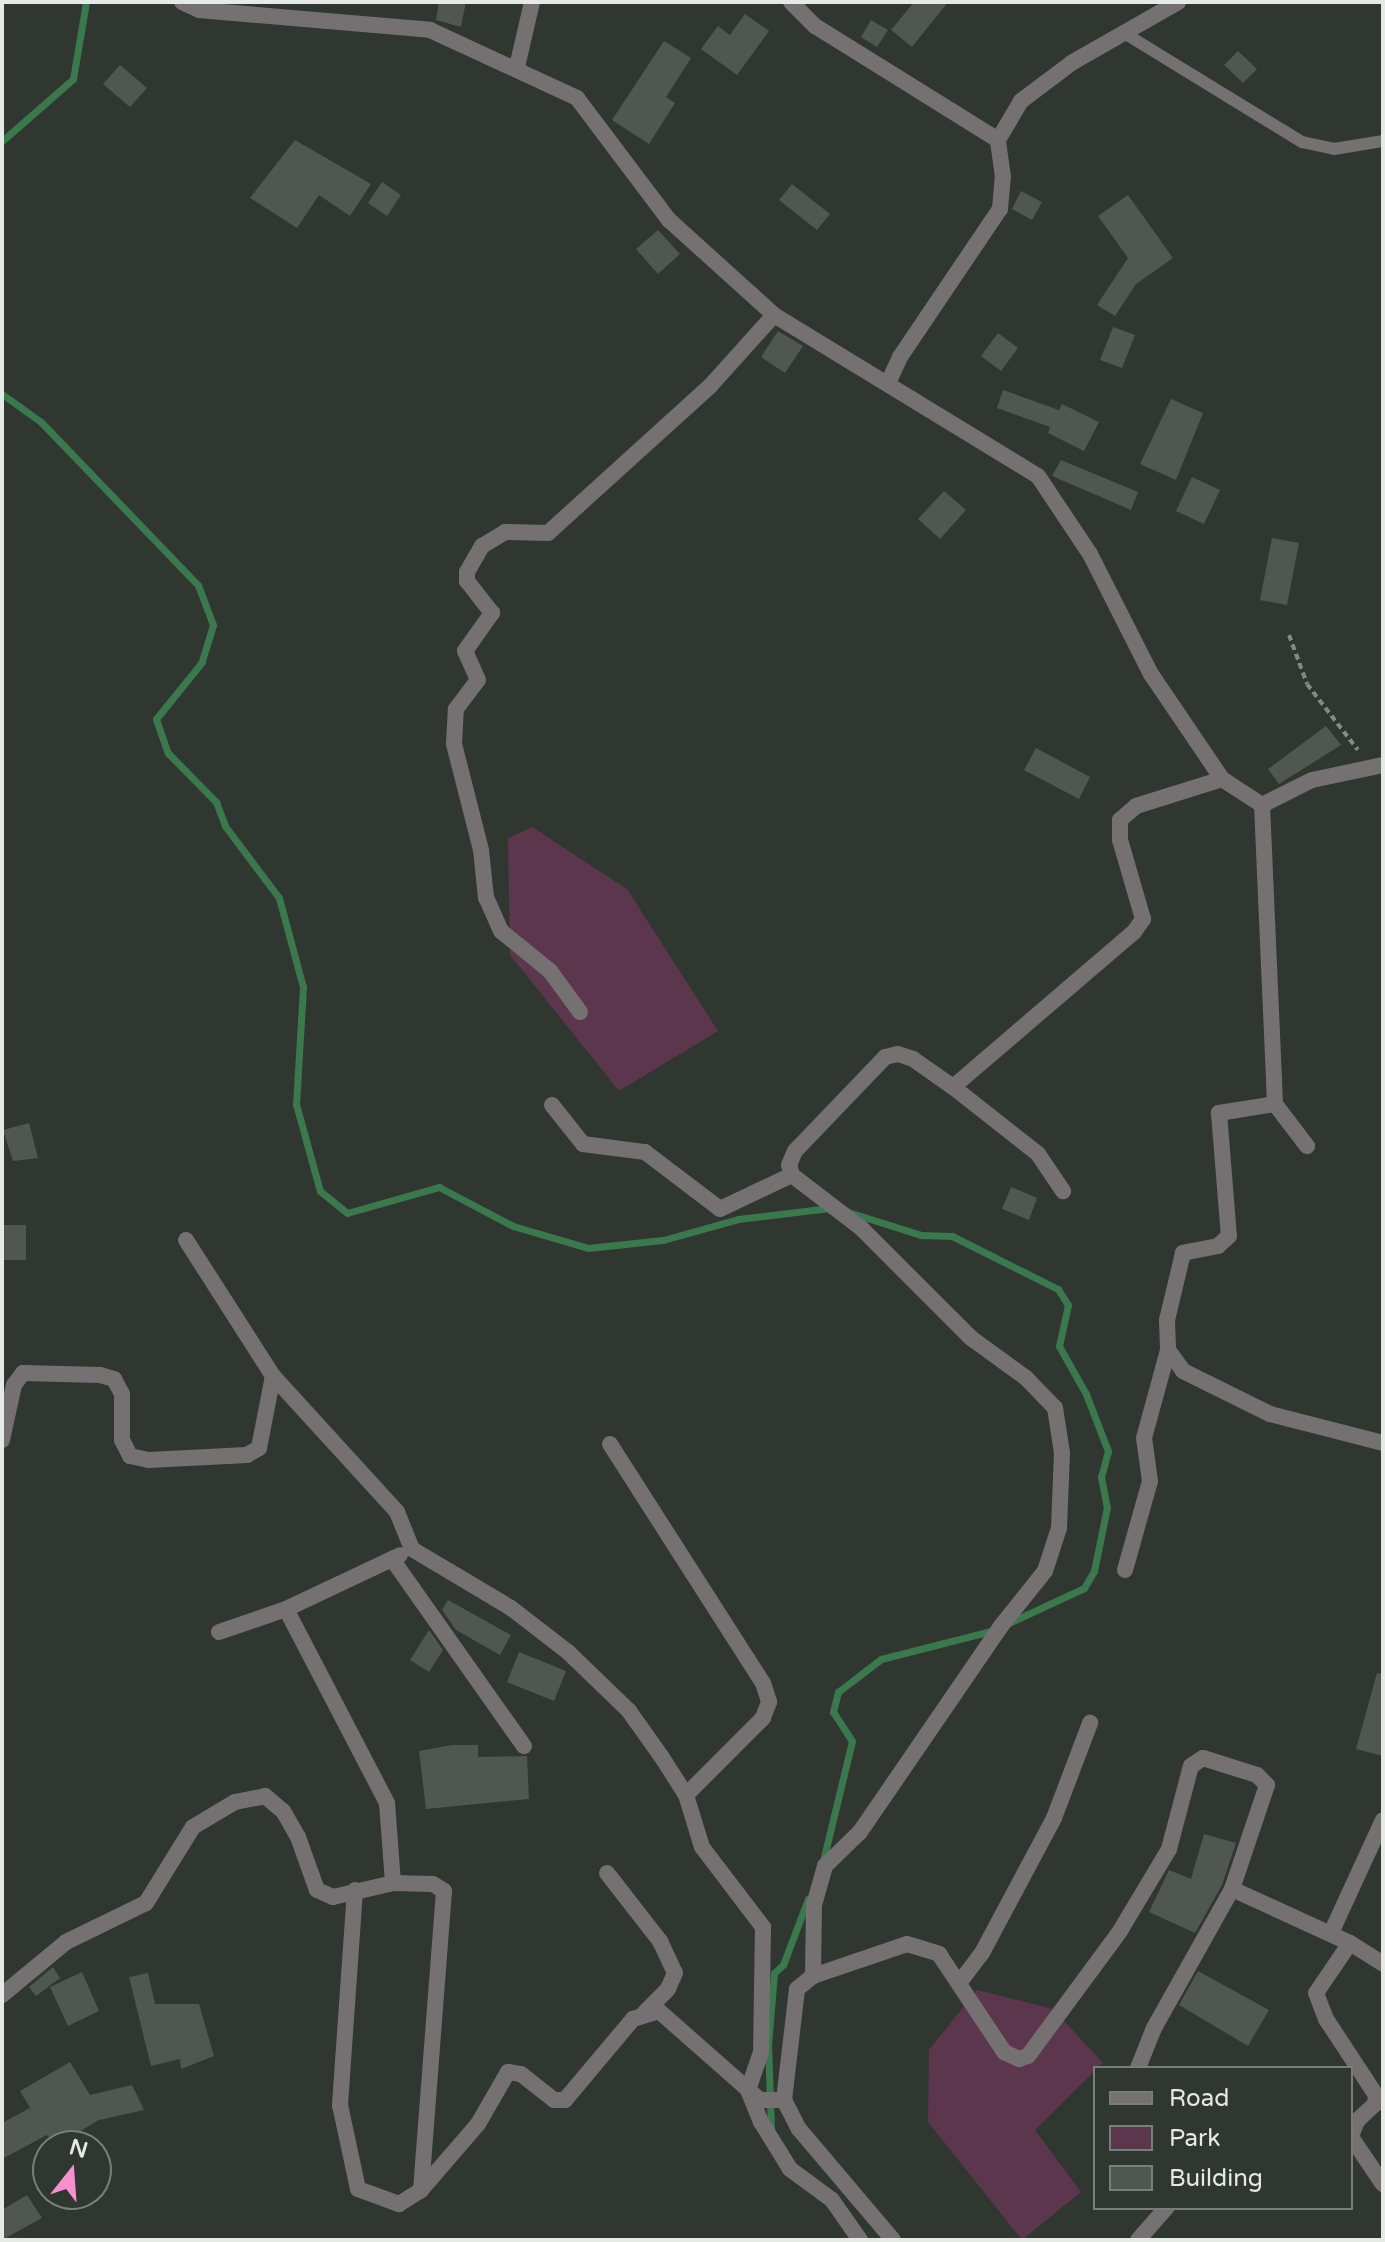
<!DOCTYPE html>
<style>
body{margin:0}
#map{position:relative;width:1385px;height:2242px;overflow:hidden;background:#303731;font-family:"Varela Round",sans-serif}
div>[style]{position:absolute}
.green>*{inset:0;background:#5b364c}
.stream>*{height:7px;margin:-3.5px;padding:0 3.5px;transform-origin:3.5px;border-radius:3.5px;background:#3b784d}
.building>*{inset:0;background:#4f5750}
.path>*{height:4px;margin-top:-2px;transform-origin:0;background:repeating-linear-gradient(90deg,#838984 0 6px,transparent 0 10px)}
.lane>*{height:12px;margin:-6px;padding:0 6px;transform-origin:6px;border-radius:6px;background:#757173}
.street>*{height:16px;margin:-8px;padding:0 8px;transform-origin:8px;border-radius:8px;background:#757173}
span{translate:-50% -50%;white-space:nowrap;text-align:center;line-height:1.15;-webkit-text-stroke:7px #303731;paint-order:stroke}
.frame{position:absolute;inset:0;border:4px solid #e5eae6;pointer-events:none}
.legend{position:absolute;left:1093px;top:2066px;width:260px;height:144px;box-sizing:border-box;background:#303731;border:2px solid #787f79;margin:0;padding:10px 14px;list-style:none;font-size:24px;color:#e5eae6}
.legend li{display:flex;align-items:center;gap:16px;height:40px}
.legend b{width:40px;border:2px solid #787f79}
.north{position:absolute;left:32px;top:2130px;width:80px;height:80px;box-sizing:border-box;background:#303731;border:2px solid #787f79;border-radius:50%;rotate:17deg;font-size:22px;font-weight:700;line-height:32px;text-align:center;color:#e5eae6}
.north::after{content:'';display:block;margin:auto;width:28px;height:36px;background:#f690cf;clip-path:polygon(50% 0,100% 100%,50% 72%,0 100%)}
</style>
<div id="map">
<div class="green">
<i style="clip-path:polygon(532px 827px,627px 889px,718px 1031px,619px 1091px,510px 955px,508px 838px)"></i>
<i style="clip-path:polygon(977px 1990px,1053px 2009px,1103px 2063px,1035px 2130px,1081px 2192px,1022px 2240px,928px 2122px,929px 2050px)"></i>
</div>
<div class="stream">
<i style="left:2px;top:141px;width:94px;rotate:-41.1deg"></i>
<i style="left:73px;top:79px;width:78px;rotate:-80.4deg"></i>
<i style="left:2px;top:394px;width:48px;rotate:35.7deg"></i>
<i style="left:41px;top:422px;width:226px;rotate:46.1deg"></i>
<i style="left:198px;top:585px;width:43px;rotate:69.4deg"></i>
<i style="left:213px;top:625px;width:39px;rotate:107deg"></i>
<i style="left:202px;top:662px;width:73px;rotate:128.9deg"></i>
<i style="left:156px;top:719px;width:36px;rotate:71deg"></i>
<i style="left:168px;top:753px;width:69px;rotate:45.6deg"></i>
<i style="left:216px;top:802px;width:26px;rotate:69deg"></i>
<i style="left:225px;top:826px;width:90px;rotate:53.1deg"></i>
<i style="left:279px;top:898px;width:92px;rotate:74.9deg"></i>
<i style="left:303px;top:987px;width:117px;rotate:93.4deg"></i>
<i style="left:296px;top:1104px;width:90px;rotate:74.6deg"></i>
<i style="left:320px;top:1191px;width:35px;rotate:39deg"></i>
<i style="left:347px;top:1213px;width:96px;rotate:-15.8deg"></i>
<i style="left:439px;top:1187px;width:84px;rotate:27.8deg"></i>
<i style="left:513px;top:1226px;width:78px;rotate:16.3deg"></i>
<i style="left:588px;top:1248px;width:75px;rotate:-6.1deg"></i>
<i style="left:663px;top:1240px;width:78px;rotate:-15.6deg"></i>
<i style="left:738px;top:1219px;width:92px;rotate:-6.9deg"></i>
<i style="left:848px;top:1212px;width:77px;rotate:17.5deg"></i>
<i style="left:921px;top:1235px;width:31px;rotate:2deg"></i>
<i style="left:952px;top:1236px;width:119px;rotate:26.6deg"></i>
<i style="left:1058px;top:1289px;width:19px;rotate:58deg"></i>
<i style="left:1068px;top:1305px;width:42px;rotate:102.4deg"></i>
<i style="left:1059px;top:1346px;width:55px;rotate:60.6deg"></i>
<i style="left:1086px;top:1394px;width:61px;rotate:68.9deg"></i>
<i style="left:1108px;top:1451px;width:27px;rotate:105deg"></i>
<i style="left:1101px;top:1477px;width:31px;rotate:79deg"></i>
<i style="left:1107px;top:1507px;width:65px;rotate:101.5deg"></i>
<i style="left:1094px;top:1571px;width:20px;rotate:120deg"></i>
<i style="left:1084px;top:1588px;width:83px;rotate:155deg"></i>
<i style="left:823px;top:1861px;width:123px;rotate:-76.4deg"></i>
<i style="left:852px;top:1741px;width:35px;rotate:-123deg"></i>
<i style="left:833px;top:1712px;width:21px;rotate:-76deg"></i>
<i style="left:838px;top:1692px;width:54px;rotate:-37.5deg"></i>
<i style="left:881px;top:1659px;width:118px;rotate:-14.3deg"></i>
<i style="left:771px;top:2129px;width:84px;rotate:-92deg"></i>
<i style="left:768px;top:2045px;width:72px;rotate:-85.2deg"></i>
<i style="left:774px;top:1973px;width:12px;rotate:-42deg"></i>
<i style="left:783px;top:1965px;width:71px;rotate:-69.3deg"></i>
</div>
<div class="building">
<i style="clip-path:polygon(439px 2px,466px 2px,461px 27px,436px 20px)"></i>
<i style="clip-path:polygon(914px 2px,948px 2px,912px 47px,891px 30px)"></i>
<i style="clip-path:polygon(745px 14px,769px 31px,737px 75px,701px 49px,718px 26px,730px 35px)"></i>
<i style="clip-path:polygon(871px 20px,888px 30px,877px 47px,861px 37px)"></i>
<i style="clip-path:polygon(664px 41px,691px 58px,666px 97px,675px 103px,649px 144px,612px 120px)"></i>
<i style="clip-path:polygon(1238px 51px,1257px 69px,1243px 83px,1224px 65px)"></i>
<i style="clip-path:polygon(120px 65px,147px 88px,130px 107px,103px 84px)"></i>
<i style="clip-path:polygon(295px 140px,371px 184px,350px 216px,319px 195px,297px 228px,250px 198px)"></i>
<i style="clip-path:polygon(382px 182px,401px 195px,387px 216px,368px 203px)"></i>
<i style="clip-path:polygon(792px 184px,830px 214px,817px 230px,779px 200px)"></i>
<i style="clip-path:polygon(1021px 191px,1042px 202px,1032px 220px,1012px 209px)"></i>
<i style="clip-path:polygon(1128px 195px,1173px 258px,1136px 284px,1115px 316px,1097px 305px,1128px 258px,1098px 216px)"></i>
<i style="clip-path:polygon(658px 230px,680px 254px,658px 274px,636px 249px)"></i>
<i style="clip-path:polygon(1113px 327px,1135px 335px,1122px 368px,1100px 360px)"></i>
<i style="clip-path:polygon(778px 331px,803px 346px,785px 373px,761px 357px)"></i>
<i style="clip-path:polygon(998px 333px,1018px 348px,1001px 371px,981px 356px)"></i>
<i style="clip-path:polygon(1003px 390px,1059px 410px,1062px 404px,1099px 422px,1084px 451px,1048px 433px,1050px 427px,997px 408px)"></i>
<i style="clip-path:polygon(1171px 399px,1203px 413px,1176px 480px,1140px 464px)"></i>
<i style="clip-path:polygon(1061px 460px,1138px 492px,1131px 510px,1052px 476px)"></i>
<i style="clip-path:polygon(1192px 477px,1220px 490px,1204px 524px,1176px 511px)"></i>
<i style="clip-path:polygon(944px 491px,966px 510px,940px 539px,918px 519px)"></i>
<i style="clip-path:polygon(1272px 538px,1299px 543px,1287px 605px,1260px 600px)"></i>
<i style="clip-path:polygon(1326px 726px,1341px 745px,1279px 784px,1268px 769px)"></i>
<i style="clip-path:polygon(1036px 748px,1090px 777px,1079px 799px,1024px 770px)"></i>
<i style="clip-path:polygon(29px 1123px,38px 1158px,13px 1161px,3px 1130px)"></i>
<i style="clip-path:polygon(1011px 1187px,1037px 1198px,1029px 1220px,1002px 1209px)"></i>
<i style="clip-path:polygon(2px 1225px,26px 1225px,26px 1260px,2px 1260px)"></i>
<i style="clip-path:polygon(448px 1600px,511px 1635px,500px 1655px,456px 1630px,442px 1610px)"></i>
<i style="clip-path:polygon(429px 1630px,443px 1650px,429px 1672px,410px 1660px)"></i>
<i style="clip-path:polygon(519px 1652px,566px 1671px,554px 1701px,507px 1682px)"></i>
<i style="clip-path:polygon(1377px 1673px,1383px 1674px,1383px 1756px,1356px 1749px)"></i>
<i style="clip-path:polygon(452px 1745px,478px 1745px,478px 1757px,527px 1756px,529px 1799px,426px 1809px,419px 1751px)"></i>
<i style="clip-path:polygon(1204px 1834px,1236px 1843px,1222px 1885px,1195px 1933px,1149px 1912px,1169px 1870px,1191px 1879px)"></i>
<i style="clip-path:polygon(53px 1967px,60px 1978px,36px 1996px,29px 1987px)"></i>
<i style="clip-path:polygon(1198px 1971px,1269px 2010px,1248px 2046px,1179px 2005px)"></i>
<i style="clip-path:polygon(82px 1972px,99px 2011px,68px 2026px,50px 1987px)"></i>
<i style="clip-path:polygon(148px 1973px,155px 2004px,199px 2004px,214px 2056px,181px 2069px,180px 2059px,151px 2066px,129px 1977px)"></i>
<i style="clip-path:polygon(70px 2062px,90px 2095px,132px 2085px,144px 2110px,99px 2120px,55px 2146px,47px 2135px,2px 2159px,2px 2123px,30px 2108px,20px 2091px)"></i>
<i style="clip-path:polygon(27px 2195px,42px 2218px,2px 2240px,2px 2210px)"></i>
</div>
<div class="path">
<i style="left:1289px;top:635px;width:52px;rotate:69.8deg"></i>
<i style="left:1307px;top:684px;width:83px;rotate:52.3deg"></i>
</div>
<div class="lane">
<i style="left:1124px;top:33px;width:209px;rotate:31.5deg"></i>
<i style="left:1302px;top:142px;width:33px;rotate:12deg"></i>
<i style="left:1334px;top:149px;width:50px;rotate:-9.3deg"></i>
</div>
<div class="street">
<i style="left:182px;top:2px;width:19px;rotate:25deg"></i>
<i style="left:199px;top:10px;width:232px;rotate:4.9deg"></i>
<i style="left:430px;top:30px;width:162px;rotate:24.8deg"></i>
<i style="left:577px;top:98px;width:153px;rotate:53deg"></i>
<i style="left:669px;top:220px;width:142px;rotate:42.1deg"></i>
<i style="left:774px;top:315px;width:309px;rotate:31.4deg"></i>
<i style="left:1038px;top:476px;width:94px;rotate:56.3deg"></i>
<i style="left:1090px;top:554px;width:135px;rotate:63.1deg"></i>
<i style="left:1151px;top:674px;width:127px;rotate:55.9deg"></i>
<i style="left:1222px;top:779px;width:48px;rotate:33deg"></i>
<i style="left:1262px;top:805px;width:56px;rotate:-26.6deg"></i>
<i style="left:1312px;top:780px;width:73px;rotate:-11.9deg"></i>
<i style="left:791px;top:2px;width:34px;rotate:45deg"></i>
<i style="left:815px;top:26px;width:216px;rotate:31.9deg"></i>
<i style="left:517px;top:67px;width:67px;rotate:-77deg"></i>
<i style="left:888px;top:383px;width:29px;rotate:-65deg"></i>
<i style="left:900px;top:357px;width:179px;rotate:-56deg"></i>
<i style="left:1000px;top:209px;width:32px;rotate:-85deg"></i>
<i style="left:1003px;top:177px;width:37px;rotate:-98deg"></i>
<i style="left:998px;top:140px;width:45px;rotate:-59.5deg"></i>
<i style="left:1021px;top:101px;width:65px;rotate:-36.9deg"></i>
<i style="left:1073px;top:62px;width:121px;rotate:-29.7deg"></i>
<i style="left:1262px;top:805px;width:299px;rotate:87.5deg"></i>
<i style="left:1275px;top:1104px;width:53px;rotate:52.7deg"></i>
<i style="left:580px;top:1012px;width:51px;rotate:-126.2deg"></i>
<i style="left:550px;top:971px;width:63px;rotate:-140.8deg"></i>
<i style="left:501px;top:931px;width:36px;rotate:-114deg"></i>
<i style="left:486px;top:898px;width:48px;rotate:-95.9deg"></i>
<i style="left:481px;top:850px;width:109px;rotate:-104.3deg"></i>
<i style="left:454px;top:744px;width:35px;rotate:-87deg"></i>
<i style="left:456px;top:709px;width:36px;rotate:-53deg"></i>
<i style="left:478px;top:680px;width:32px;rotate:-114deg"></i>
<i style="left:465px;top:651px;width:47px;rotate:-54.6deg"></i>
<i style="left:492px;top:613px;width:41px;rotate:-128deg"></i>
<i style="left:467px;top:581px;width:9px;rotate:-90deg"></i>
<i style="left:467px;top:572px;width:30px;rotate:-60deg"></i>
<i style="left:482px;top:546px;width:27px;rotate:-31deg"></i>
<i style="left:505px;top:532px;width:43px;rotate:1.3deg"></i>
<i style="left:548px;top:533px;width:220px;rotate:-42.2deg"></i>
<i style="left:711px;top:385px;width:94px;rotate:-48deg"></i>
<i style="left:953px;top:1087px;width:108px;rotate:38.2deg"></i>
<i style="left:1038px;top:1154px;width:45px;rotate:56deg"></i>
<i style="left:1275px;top:1104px;width:57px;rotate:170.9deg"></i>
<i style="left:1219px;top:1113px;width:123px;rotate:85.4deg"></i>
<i style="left:1229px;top:1236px;width:15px;rotate:138deg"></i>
<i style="left:1218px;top:1246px;width:36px;rotate:169deg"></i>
<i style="left:1183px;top:1253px;width:69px;rotate:103.4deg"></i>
<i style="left:1167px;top:1320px;width:30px;rotate:88deg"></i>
<i style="left:1168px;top:1350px;width:26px;rotate:54deg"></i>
<i style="left:1183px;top:1371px;width:97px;rotate:26.3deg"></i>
<i style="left:1270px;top:1414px;width:117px;rotate:14.4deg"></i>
<i style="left:552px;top:1105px;width:50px;rotate:51.5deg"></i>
<i style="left:583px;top:1144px;width:63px;rotate:7.4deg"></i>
<i style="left:645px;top:1152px;width:94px;rotate:37.2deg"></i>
<i style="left:720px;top:1209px;width:80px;rotate:-25.3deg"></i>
<i style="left:186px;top:1240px;width:161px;rotate:57.4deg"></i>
<i style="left:273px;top:1376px;width:184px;rotate:47.6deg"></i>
<i style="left:397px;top:1512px;width:40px;rotate:68deg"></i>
<i style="left:412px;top:1549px;width:115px;rotate:30.8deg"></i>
<i style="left:511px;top:1608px;width:72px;rotate:37.7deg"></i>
<i style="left:568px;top:1652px;width:85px;rotate:44deg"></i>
<i style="left:629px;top:1711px;width:55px;rotate:54.6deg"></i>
<i style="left:661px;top:1756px;width:46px;rotate:57.3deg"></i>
<i style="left:686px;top:1795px;width:54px;rotate:72.9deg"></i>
<i style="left:702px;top:1847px;width:101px;rotate:52.7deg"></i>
<i style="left:763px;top:1927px;width:125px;rotate:90.9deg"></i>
<i style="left:761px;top:2052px;width:40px;rotate:108.9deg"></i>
<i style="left:748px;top:2090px;width:35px;rotate:68deg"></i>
<i style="left:761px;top:2122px;width:55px;rotate:58.3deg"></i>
<i style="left:790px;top:2169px;width:52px;rotate:36.4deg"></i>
<i style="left:832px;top:2200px;width:49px;rotate:55deg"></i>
<i style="left:2px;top:1440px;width:56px;rotate:-77.7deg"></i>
<i style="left:14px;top:1385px;width:15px;rotate:-53deg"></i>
<i style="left:23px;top:1373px;width:77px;rotate:1.5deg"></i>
<i style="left:100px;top:1375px;width:15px;rotate:16deg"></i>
<i style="left:114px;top:1379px;width:17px;rotate:62deg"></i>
<i style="left:122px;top:1394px;width:46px;rotate:90deg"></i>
<i style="left:122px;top:1440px;width:18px;rotate:63deg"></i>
<i style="left:130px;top:1456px;width:19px;rotate:12deg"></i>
<i style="left:149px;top:1460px;width:98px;rotate:-2.9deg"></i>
<i style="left:247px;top:1455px;width:14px;rotate:-30deg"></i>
<i style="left:259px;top:1448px;width:73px;rotate:-79deg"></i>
<i style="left:610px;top:1444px;width:284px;rotate:57.4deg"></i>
<i style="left:763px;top:1683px;width:20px;rotate:72deg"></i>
<i style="left:769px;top:1702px;width:17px;rotate:111deg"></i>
<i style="left:763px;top:1718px;width:109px;rotate:135deg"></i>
<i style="left:392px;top:1559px;width:229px;rotate:54.8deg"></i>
<i style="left:1125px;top:1570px;width:92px;rotate:-74.3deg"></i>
<i style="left:1150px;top:1481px;width:43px;rotate:-97.9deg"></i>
<i style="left:1144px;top:1438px;width:91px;rotate:-74.7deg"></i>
<i style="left:286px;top:1609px;width:219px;rotate:62.5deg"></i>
<i style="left:387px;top:1803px;width:80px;rotate:85.7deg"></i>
<i style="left:219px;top:1632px;width:71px;rotate:-18.9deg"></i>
<i style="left:286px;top:1609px;width:126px;rotate:-25.3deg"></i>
<i style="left:607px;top:1873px;width:86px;rotate:52.1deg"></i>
<i style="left:660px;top:1941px;width:35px;rotate:65deg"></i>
<i style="left:675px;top:1973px;width:17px;rotate:114deg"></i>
<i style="left:668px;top:1989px;width:34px;rotate:135deg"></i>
<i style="left:355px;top:1890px;width:216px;rotate:94deg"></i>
<i style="left:340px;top:2105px;width:86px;rotate:77.9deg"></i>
<i style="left:358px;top:2189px;width:44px;rotate:20.1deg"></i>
<i style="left:399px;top:2204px;width:26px;rotate:-32deg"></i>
<i style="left:421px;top:2190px;width:87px;rotate:-49.2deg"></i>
<i style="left:478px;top:2124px;width:60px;rotate:-60deg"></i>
<i style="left:508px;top:2072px;width:13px;rotate:9deg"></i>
<i style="left:521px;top:2074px;width:42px;rotate:38.2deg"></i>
<i style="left:554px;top:2100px;width:11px"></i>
<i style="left:565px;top:2100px;width:106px;rotate:-50deg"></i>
<i style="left:633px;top:2019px;width:27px;rotate:-17deg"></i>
<i style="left:659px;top:2011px;width:135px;rotate:41.4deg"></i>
<i style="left:760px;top:2100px;width:24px"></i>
<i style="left:784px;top:2100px;width:33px;rotate:63deg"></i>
<i style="left:799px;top:2129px;width:145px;rotate:49.7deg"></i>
<i style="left:1331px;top:1933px;width:124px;rotate:-65.3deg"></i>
<i style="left:1350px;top:1943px;width:60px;rotate:124.2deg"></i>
<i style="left:1316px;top:1993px;width:28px;rotate:69deg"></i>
<i style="left:1326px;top:2019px;width:91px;rotate:56.7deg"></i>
<i style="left:1376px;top:2095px;width:9px;rotate:96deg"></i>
<i style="left:1375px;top:2104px;width:25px;rotate:137deg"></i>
<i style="left:1357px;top:2121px;width:17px;rotate:111deg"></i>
<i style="left:813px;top:1976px;width:71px;rotate:-89.2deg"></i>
<i style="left:814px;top:1905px;width:41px;rotate:-74.2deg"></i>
<i style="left:825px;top:1866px;width:49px;rotate:-44.2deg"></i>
<i style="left:860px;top:1832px;width:250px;rotate:-55.6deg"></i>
<i style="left:1001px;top:1626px;width:70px;rotate:-51.3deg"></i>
<i style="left:1045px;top:1571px;width:45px;rotate:-72deg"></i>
<i style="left:1059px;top:1528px;width:75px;rotate:-87.7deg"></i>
<i style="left:1062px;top:1453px;width:46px;rotate:-98.8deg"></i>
<i style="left:1055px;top:1408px;width:42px;rotate:-134deg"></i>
<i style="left:1026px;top:1378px;width:68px;rotate:-144deg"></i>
<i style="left:971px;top:1338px;width:156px;rotate:-135deg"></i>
<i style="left:861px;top:1228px;width:87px;rotate:-142.5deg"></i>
<i style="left:792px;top:1175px;width:10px;rotate:-107deg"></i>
<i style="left:789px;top:1165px;width:15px;rotate:-67deg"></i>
<i style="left:795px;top:1151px;width:130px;rotate:-46.2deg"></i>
<i style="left:885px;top:1057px;width:13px;rotate:-13deg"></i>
<i style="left:898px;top:1054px;width:16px;rotate:18deg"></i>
<i style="left:913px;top:1059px;width:49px;rotate:35deg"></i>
<i style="left:953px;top:1087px;width:238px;rotate:-40.6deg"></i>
<i style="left:1134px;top:932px;width:16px;rotate:-55deg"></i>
<i style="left:1143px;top:919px;width:82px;rotate:-106.2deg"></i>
<i style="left:1120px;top:840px;width:20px;rotate:-90deg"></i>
<i style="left:1120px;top:820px;width:21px;rotate:-41deg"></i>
<i style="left:1136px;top:806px;width:90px;rotate:-17.4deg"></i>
<i style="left:960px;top:1982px;width:36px;rotate:-53deg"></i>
<i style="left:982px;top:1953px;width:153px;rotate:-61.9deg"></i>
<i style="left:1054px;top:1818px;width:102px;rotate:-69.2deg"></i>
<i style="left:2px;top:1995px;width:83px;rotate:-39.6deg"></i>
<i style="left:66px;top:1942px;width:89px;rotate:-26deg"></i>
<i style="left:146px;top:1903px;width:89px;rotate:-58.3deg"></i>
<i style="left:193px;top:1827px;width:49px;rotate:-30.8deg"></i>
<i style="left:235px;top:1802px;width:31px;rotate:-11deg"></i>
<i style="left:265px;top:1796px;width:23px;rotate:40deg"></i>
<i style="left:283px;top:1811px;width:30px;rotate:60deg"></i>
<i style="left:298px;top:1837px;width:56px;rotate:70.3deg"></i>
<i style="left:317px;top:1890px;width:17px;rotate:24deg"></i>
<i style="left:333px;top:1897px;width:62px;rotate:-13.1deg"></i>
<i style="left:393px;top:1883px;width:40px;rotate:1.4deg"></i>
<i style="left:433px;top:1884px;width:13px;rotate:32deg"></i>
<i style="left:444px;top:1891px;width:300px;rotate:94.4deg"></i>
<i style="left:1138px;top:2068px;width:43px;rotate:-68.2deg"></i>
<i style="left:1154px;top:2028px;width:159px;rotate:-60.7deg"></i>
<i style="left:1232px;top:1889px;width:130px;rotate:24.6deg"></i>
<i style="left:1350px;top:1943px;width:39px;rotate:32deg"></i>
<i style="left:784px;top:2100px;width:112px;rotate:-83.3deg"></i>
<i style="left:797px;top:1989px;width:21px;rotate:-39deg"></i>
<i style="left:813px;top:1976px;width:99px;rotate:-18.8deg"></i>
<i style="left:907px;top:1944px;width:34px;rotate:17deg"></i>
<i style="left:939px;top:1954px;width:118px;rotate:56.4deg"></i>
<i style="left:1004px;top:2052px;width:17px;rotate:25deg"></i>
<i style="left:1019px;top:2059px;width:9px;rotate:-18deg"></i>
<i style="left:1028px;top:2056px;width:155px;rotate:-53.6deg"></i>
<i style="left:1120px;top:1931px;width:96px;rotate:-59.1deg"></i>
<i style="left:1169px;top:1849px;width:86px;rotate:-75.2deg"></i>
<i style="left:1191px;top:1766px;width:14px;rotate:-34deg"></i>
<i style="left:1203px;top:1758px;width:57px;rotate:17.5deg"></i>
<i style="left:1257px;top:1775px;width:14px;rotate:45deg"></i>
<i style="left:1267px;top:1785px;width:110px;rotate:108.6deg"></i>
<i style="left:1351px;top:2137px;width:57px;rotate:55.8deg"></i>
<i style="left:1138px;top:2240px;width:43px;rotate:-48.8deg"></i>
</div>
<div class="frame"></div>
<ul class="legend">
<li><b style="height:10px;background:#757173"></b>Road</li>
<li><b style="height:22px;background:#5b364c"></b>Park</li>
<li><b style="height:22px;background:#4f5750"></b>Building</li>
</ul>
<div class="north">N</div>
</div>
